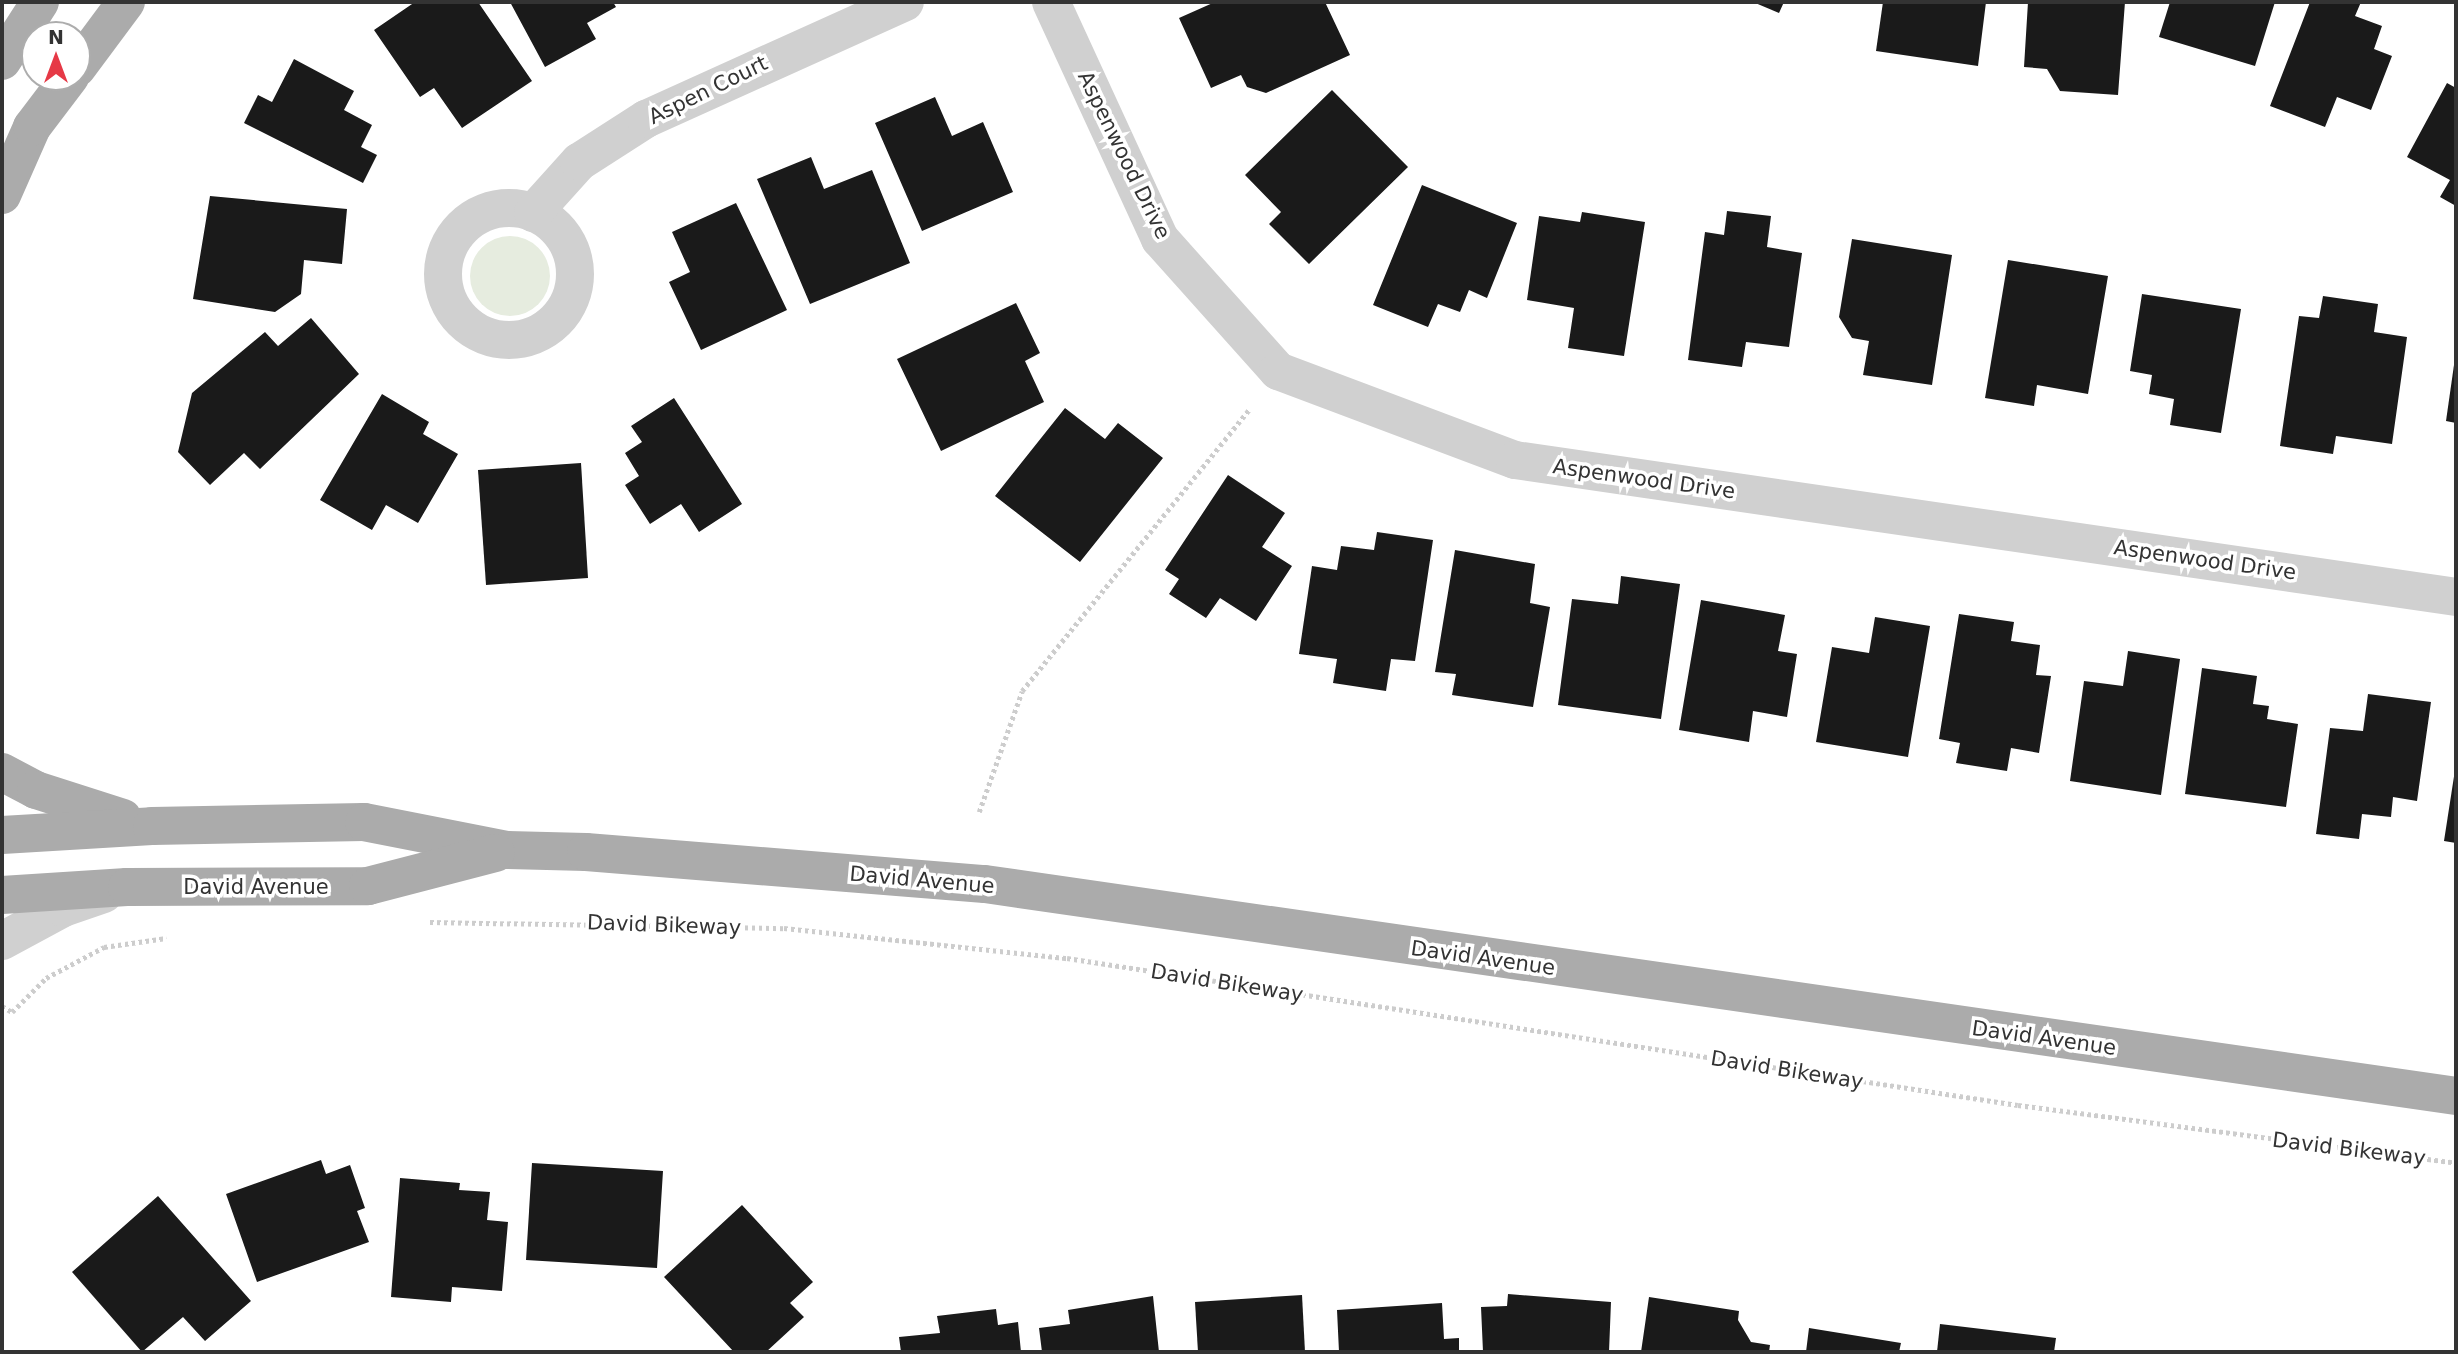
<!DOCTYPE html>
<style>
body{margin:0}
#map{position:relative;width:2458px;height:1354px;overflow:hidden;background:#fff;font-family:"DejaVu Sans",sans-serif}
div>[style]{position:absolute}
.green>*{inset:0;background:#e6ecdf}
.round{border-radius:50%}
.building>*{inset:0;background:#1a1a1a}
.path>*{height:4.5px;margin-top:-2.25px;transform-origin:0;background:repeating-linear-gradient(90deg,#cdcdcd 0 3.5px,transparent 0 7px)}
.minor>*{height:38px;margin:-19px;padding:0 19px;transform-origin:19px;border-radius:19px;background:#d0d0d0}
.minor>.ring{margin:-19px;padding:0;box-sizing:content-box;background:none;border:38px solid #d0d0d0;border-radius:50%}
.major>*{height:38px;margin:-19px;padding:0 19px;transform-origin:19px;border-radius:19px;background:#ababab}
span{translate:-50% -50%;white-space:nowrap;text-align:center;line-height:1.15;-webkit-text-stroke:7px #fff;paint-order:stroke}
.street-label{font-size:21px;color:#333}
.frame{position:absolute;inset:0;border:4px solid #333;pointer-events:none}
.north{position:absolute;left:21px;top:21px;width:70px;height:70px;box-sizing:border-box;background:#fff;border:2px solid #adadad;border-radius:50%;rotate:0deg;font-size:19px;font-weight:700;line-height:28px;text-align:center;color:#333}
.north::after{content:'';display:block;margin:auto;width:24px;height:32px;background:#e63946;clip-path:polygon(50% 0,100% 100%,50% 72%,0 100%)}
</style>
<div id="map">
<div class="green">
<i class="round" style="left:470px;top:236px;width:80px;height:80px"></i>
</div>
<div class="building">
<i style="clip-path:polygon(415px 2px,478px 2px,532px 81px,462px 128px,434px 88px,420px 97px,374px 30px)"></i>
<i style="clip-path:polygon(510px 2px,613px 2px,616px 7px,587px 23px,596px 39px,545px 67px)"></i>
<i style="clip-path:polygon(1215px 2px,1325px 2px,1350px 55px,1266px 93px,1247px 87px,1241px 75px,1211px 88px,1179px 18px)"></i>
<i style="clip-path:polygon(1753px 2px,1784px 2px,1779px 13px)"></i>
<i style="clip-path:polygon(1883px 2px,1986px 2px,1978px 66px,1876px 51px)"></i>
<i style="clip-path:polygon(2028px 2px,2125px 2px,2118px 95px,2060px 91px,2047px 69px,2024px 67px)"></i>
<i style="clip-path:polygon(2170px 2px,2275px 2px,2255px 66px,2159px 37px)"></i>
<i style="clip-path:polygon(2310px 2px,2361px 2px,2355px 16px,2382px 26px,2374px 49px,2392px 56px,2371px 110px,2337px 97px,2325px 127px,2270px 106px)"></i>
<i style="clip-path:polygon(294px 59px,354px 91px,344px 110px,372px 125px,361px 147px,377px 155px,363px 183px,244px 123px,258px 95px,272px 102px)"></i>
<i style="clip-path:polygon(2447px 83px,2456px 88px,2456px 206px,2440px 197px,2450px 180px,2407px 157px)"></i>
<i style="clip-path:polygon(1332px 90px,1408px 167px,1309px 264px,1269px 224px,1281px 212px,1245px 175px)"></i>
<i style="clip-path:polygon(935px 97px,952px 136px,983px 122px,1013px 192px,922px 231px,875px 123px)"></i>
<i style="clip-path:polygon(811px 157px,824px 189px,872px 170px,910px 263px,810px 304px,757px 179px)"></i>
<i style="clip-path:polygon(1422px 185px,1517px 223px,1487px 298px,1469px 290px,1460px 312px,1438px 304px,1428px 327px,1373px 305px)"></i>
<i style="clip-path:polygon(210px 196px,347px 209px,342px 264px,304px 260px,301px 294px,275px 312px,193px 299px)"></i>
<i style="clip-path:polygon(736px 203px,787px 310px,701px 350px,669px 282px,690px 272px,672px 232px)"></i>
<i style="clip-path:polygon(1727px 211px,1771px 216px,1767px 247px,1802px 253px,1789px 347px,1746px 342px,1742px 367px,1688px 360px,1705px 232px,1724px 235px)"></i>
<i style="clip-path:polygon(1582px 212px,1645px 222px,1624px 356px,1568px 348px,1574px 308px,1527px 300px,1539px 216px,1580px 222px)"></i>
<i style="clip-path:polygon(1852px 239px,1952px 255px,1932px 385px,1863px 375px,1869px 341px,1852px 338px,1839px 317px)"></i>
<i style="clip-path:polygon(2008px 260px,2108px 276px,2088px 394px,2037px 385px,2034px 406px,1985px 398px)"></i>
<i style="clip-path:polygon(2142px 294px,2241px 309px,2221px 433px,2170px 425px,2174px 399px,2149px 394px,2152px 375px,2130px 371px)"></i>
<i style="clip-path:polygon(2323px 296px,2378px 304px,2374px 332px,2407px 337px,2392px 444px,2336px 436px,2333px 454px,2280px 446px,2299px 316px,2319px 318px)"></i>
<i style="clip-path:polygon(1016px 303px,1040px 353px,1025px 361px,1044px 402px,941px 451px,897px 359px)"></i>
<i style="clip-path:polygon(311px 318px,359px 374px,260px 469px,244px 453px,210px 485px,178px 452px,192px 393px,265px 332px,278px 346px)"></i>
<i style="clip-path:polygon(2455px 358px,2456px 359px,2456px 423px,2446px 421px)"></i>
<i style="clip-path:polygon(382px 394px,429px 422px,423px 434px,458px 454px,418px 523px,386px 505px,372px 530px,320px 500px)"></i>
<i style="clip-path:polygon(674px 398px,742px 504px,699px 532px,681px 504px,650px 524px,625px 485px,639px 476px,625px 453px,642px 442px,631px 426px)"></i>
<i style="clip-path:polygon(1065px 408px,1105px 439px,1118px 423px,1163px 458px,1080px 562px,995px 496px)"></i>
<i style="clip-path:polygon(581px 463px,588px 578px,486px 585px,478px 470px)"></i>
<i style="clip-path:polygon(1228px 475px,1285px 513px,1262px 547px,1292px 566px,1256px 621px,1220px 598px,1206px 618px,1169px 594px,1179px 579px,1165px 570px)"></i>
<i style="clip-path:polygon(1377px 532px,1433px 540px,1415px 661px,1391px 659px,1386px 691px,1333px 683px,1337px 659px,1299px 654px,1312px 566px,1337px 570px,1341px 546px,1374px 550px)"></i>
<i style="clip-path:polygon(1455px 550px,1535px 564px,1530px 603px,1550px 607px,1533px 707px,1452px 695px,1456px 674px,1435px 672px)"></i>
<i style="clip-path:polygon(1621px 576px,1680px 584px,1661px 719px,1558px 705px,1572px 599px,1618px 604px)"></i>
<i style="clip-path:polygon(1701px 600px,1785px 615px,1778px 651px,1797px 654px,1787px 717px,1753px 711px,1749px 742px,1679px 730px)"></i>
<i style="clip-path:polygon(1959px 614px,2014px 622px,2011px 641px,2040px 645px,2036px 675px,2051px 676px,2039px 753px,2011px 748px,2007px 771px,1956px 763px,1960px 743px,1939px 739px)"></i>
<i style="clip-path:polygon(1875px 617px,1930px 626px,1908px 757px,1816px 742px,1832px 647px,1869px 653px)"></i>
<i style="clip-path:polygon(2128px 651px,2180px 659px,2161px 795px,2070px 781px,2084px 681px,2123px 686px)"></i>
<i style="clip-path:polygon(2202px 668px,2257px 676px,2253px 704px,2269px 706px,2267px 719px,2298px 724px,2286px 807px,2185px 794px)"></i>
<i style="clip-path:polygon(2368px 694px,2431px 702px,2417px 801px,2393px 797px,2391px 817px,2362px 814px,2359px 839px,2316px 834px,2330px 728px,2363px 731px)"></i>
<i style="clip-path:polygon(2455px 770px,2456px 770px,2456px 843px,2444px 841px)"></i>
<i style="clip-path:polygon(321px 1160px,326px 1174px,350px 1165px,365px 1208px,357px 1211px,369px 1242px,257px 1282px,226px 1194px)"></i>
<i style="clip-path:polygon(532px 1163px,663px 1171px,657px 1268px,526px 1260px)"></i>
<i style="clip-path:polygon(400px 1178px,460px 1183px,459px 1190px,490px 1192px,487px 1220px,508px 1222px,502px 1291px,452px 1287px,451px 1302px,391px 1297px)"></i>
<i style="clip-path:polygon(158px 1196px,251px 1301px,205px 1341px,183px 1317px,142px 1352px,72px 1272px)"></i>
<i style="clip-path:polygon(742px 1205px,813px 1282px,790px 1303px,804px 1317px,766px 1352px,734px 1352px,664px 1277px)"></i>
<i style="clip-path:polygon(1508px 1294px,1611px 1302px,1609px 1352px,1483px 1352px,1481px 1307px,1507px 1306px)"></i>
<i style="clip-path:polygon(1302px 1295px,1305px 1352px,1198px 1352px,1195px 1302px)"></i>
<i style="clip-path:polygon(1153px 1296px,1159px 1352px,1042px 1352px,1039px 1328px,1070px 1324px,1068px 1310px)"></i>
<i style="clip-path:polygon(1649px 1297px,1739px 1311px,1738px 1320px,1751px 1342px,1770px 1345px,1769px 1352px,1641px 1352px)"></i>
<i style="clip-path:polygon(1442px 1303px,1444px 1339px,1459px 1338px,1459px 1352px,1339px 1352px,1337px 1310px)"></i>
<i style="clip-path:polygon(996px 1309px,998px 1325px,1018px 1322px,1021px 1352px,901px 1352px,899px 1337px,940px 1333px,937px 1316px)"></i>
<i style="clip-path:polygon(1940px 1324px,2056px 1338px,2054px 1352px,1937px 1352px)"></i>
<i style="clip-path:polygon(1809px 1328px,1901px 1343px,1899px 1352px,1806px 1352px)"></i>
</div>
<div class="path">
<i style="left:979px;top:812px;width:128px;rotate:-70.4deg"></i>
<i style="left:1022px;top:691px;width:363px;rotate:-51.1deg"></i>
<i style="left:430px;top:922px;width:354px;rotate:1deg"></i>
<i style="left:784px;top:928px;width:285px;rotate:6.1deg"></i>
<i style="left:1067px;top:958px;width:962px;rotate:8.79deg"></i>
<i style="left:2018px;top:1105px;width:442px;rotate:7.5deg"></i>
<i style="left:2px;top:1006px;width:12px;rotate:31deg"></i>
<i style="left:12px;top:1012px;width:48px;rotate:-45deg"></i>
<i style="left:46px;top:978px;width:66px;rotate:-28.1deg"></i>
<i style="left:104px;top:947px;width:63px;rotate:-8.3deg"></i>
</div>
<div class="minor">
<i style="left:1051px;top:2px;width:261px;rotate:65.3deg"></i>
<i style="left:1160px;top:239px;width:177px;rotate:48.2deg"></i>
<i style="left:1278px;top:371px;width:253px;rotate:20.6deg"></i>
<i style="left:1515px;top:460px;width:951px;rotate:8.28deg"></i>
<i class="ring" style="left:443px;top:208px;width:94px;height:94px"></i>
<i style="left:533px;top:213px;width:69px;rotate:-48deg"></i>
<i style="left:579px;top:162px;width:80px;rotate:-32.7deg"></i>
<i style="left:646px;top:119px;width:284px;rotate:-24.3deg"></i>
<i style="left:2px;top:941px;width:69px;rotate:-28.4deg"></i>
<i style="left:63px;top:908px;width:43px;rotate:-18.9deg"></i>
</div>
<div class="major">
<i style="left:2px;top:61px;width:70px;rotate:-57.2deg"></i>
<i style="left:77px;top:68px;width:82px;rotate:-53.4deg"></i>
<i style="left:2px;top:195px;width:74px;rotate:-66.2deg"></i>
<i style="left:32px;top:127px;width:63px;rotate:-52.8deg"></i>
<i style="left:2px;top:772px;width:38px;rotate:28deg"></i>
<i style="left:36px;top:790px;width:91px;rotate:17.8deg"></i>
<i style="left:2px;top:835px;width:150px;rotate:-3.4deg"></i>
<i style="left:152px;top:826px;width:212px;rotate:-1.1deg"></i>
<i style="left:364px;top:822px;width:146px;rotate:11.1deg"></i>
<i style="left:507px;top:850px;width:79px;rotate:1.5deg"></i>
<i style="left:586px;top:852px;width:400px;rotate:4.6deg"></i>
<i style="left:985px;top:884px;width:1486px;rotate:8.2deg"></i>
<i style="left:2px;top:895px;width:125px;rotate:-3.7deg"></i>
<i style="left:127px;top:887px;width:241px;rotate:-0.2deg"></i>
<i style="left:368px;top:886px;width:132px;rotate:-14.5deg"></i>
</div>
<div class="street-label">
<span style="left:708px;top:90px;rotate:-26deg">Aspen Court</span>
<span style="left:1124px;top:155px;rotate:64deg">Aspenwood Drive</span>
<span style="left:1644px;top:479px;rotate:8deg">Aspenwood Drive</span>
<span style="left:2205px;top:560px;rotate:8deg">Aspenwood Drive</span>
<span style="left:922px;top:880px;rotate:5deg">David Avenue</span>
<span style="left:256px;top:887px">David Avenue</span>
<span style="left:664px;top:925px;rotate:2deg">David Bikeway</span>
<span style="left:1483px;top:958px;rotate:8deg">David Avenue</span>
<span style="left:1227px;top:983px;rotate:9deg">David Bikeway</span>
<span style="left:2044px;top:1038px;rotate:8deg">David Avenue</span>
<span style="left:1787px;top:1070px;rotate:9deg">David Bikeway</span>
<span style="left:2349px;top:1149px;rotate:7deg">David Bikeway</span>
</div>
<div class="frame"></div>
<div class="north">N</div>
</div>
